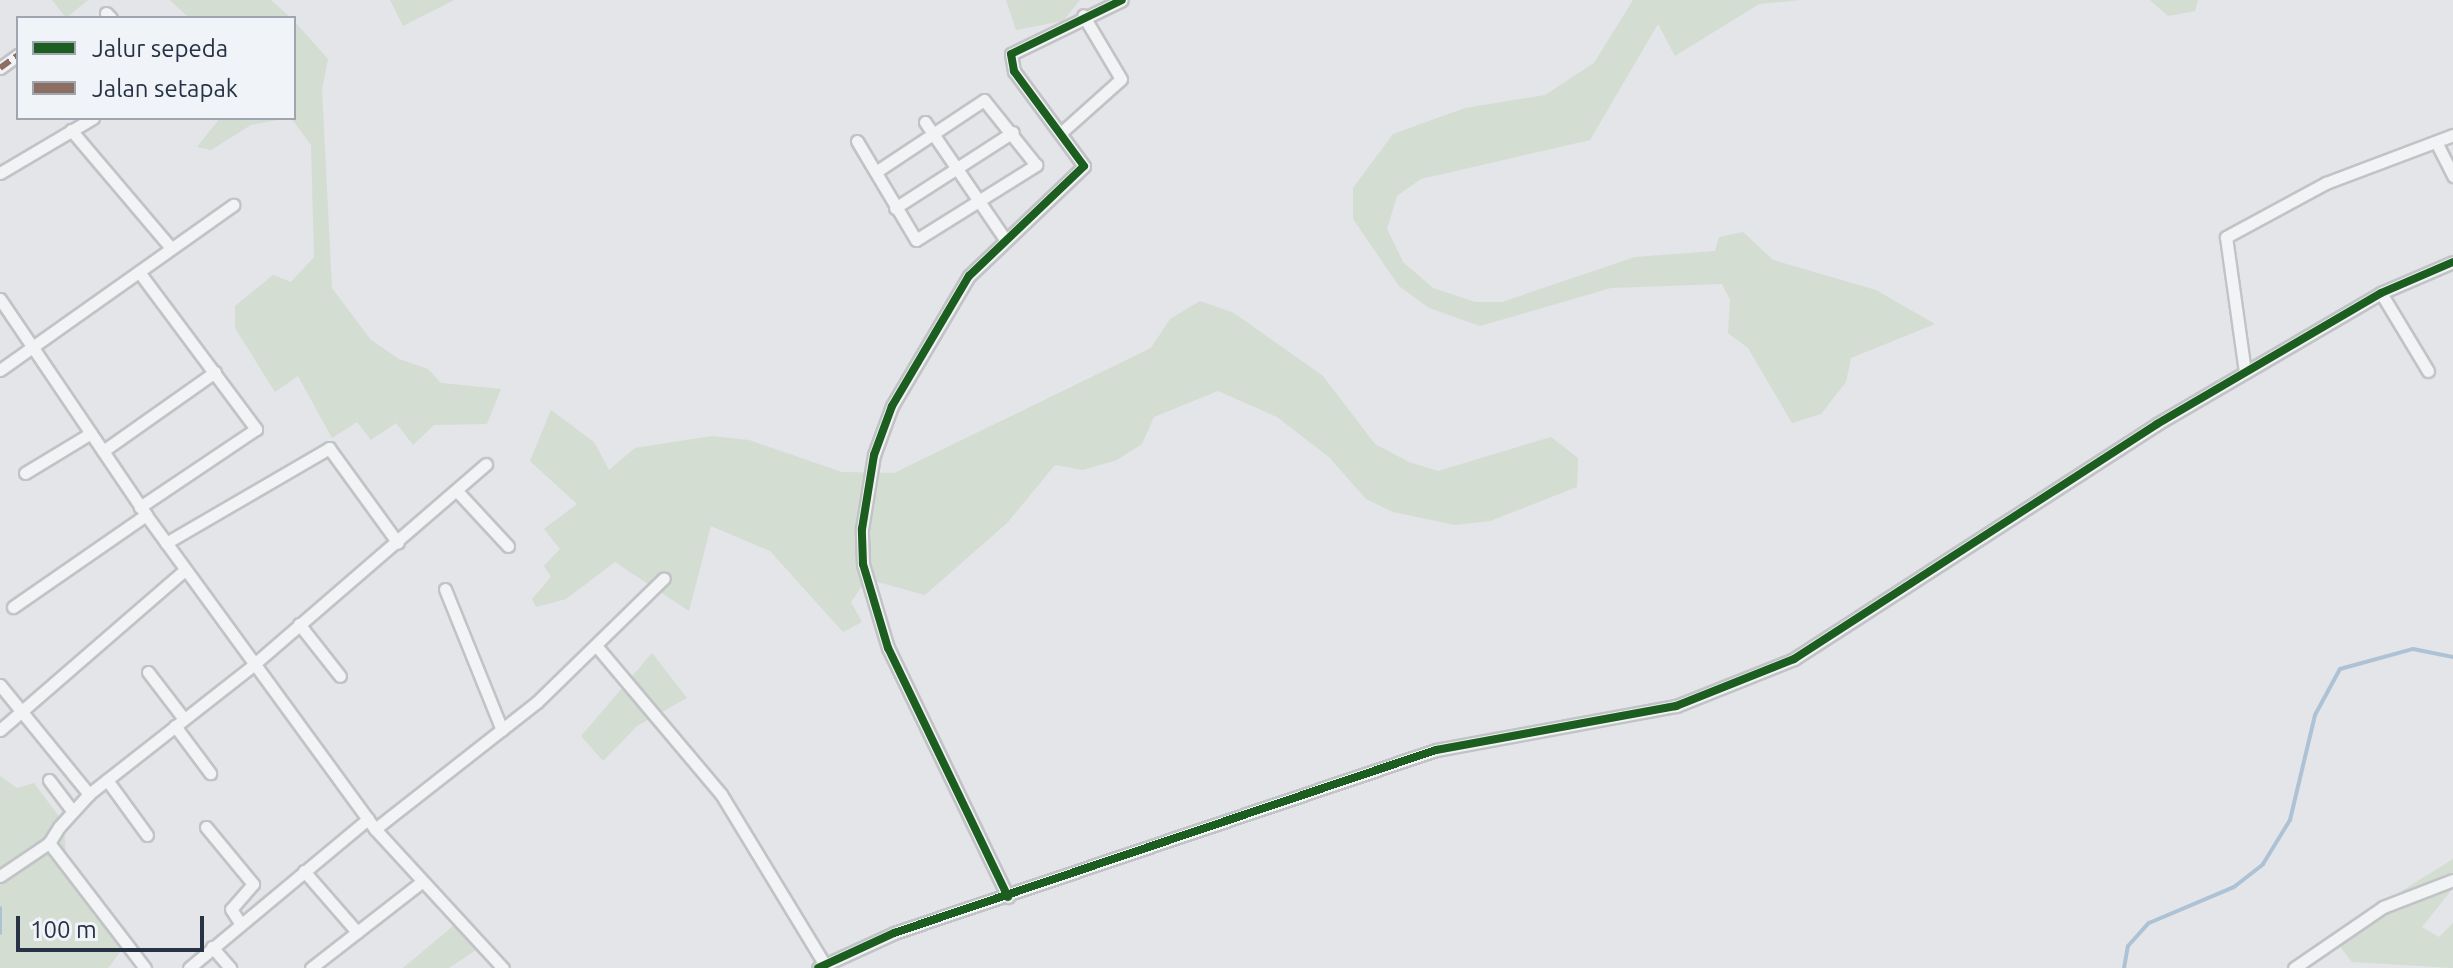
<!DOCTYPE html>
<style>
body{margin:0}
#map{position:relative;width:2453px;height:968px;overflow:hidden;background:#e3e5e8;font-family:Ubuntu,sans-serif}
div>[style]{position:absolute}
.green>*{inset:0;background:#d3ddd2}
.stream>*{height:4px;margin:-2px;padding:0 2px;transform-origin:2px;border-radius:2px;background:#aec2d6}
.roads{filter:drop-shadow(2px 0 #c1c3c6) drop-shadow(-2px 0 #c1c3c6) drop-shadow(0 2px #c1c3c6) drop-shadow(0 -2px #c1c3c6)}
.street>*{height:11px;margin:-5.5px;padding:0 5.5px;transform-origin:5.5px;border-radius:5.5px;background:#f2f3f5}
.quiet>*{height:6px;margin-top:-3px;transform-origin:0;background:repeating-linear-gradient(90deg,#8d6e63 0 12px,transparent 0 18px)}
.cycleway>*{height:8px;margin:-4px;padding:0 4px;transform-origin:4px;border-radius:4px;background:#1b5e20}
span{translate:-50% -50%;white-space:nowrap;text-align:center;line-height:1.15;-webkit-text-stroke:8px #f0f4f8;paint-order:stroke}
.legend{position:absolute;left:16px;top:16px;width:280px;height:104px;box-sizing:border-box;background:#f0f4f8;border:2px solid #a0a6b0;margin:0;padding:10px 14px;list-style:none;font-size:24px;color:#273244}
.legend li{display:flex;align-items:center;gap:16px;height:40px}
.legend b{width:40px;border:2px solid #a0a6b0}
.scale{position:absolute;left:16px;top:916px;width:188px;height:36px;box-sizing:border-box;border:4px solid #273244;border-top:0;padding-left:10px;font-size:24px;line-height:28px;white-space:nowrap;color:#273244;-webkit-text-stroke:6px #f0f4f8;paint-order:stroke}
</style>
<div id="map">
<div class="green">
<i style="clip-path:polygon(52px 0,88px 0,66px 18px)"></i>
<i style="clip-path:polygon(170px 0,271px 0,291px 18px,189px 18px)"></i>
<i style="clip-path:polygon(390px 0,454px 0,403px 26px)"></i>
<i style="clip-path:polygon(1006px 0,1080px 0,1063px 21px,1016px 30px)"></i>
<i style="clip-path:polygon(1633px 0,1800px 0,1759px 4px,1675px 56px,1658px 24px,1590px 140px,1421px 179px,1397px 196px,1387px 229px,1403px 262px,1433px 288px,1475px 302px,1502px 302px,1635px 257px,1715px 251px,1719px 237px,1743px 232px,1773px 260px,1876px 290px,1935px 324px,1851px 358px,1846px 382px,1821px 414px,1792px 423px,1748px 348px,1728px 333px,1730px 300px,1722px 284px,1611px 288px,1480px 326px,1429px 308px,1399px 286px,1353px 219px,1353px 188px,1393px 134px,1465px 108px,1545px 95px,1594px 63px)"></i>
<i style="clip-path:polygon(2150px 0,2198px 0,2195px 11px,2168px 16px)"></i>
<i style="clip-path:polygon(294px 21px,328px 59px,322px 89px,332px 288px,371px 340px,399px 359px,428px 369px,441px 383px,501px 389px,487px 424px,434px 425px,413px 445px,396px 423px,371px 440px,357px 422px,332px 438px,298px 376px,275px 392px,235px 328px,235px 306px,273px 275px,291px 282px,314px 257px,311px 145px,291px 118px)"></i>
<i style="clip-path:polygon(220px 118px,287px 118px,251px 125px,211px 150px,197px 147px)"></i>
<i style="clip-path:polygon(1200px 301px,1234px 313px,1323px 376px,1375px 444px,1409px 462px,1438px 471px,1551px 437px,1578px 458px,1577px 487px,1490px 521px,1455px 525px,1393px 512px,1366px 499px,1329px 457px,1277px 417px,1218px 391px,1154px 417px,1142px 444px,1117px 460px,1083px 470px,1055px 465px,1007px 523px,925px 595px,867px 579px,851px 602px,862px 622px,843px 632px,770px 551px,711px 526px,689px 611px,615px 562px,566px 599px,536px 607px,532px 599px,551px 577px,544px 566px,560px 549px,544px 529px,577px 504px,530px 461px,551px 410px,594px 442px,609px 470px,635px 448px,712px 436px,749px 440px,842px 472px,894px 473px,1151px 348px,1170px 319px)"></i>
<i style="clip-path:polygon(652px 653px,687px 698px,637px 726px,603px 761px,581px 736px)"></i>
<i style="clip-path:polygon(0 776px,17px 788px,34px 783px,64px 823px,66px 856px,124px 947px,108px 968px,0 968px)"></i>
<i style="clip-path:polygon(2453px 859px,2453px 888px,2422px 927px,2439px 937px,2453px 923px,2453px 968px,2352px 962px,2331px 935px)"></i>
<i style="clip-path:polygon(465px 916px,475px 927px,476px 950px,449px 968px,403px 968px)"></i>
</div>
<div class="stream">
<i style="left:0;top:908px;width:25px;rotate:90deg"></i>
<i style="left:2124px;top:968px;width:22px;rotate:-80deg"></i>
<i style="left:2128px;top:946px;width:31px;rotate:-48deg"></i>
<i style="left:2149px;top:923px;width:92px;rotate:-23deg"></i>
<i style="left:2234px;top:887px;width:37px;rotate:-38deg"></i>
<i style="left:2263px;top:864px;width:52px;rotate:-58.5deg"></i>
<i style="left:2290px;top:820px;width:108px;rotate:-76.6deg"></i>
<i style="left:2315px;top:715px;width:52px;rotate:-61.5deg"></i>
<i style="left:2340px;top:669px;width:76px;rotate:-15.3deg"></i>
<i style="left:2413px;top:649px;width:41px;rotate:11.3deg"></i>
</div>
<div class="roads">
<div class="street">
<i style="left:106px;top:13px;width:7px;rotate:45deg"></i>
<i style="left:0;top:68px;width:22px;rotate:-36deg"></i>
<i style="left:925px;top:122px;width:140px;rotate:55.7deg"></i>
<i style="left:71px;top:130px;width:155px;rotate:49.7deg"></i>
<i style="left:1064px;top:130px;width:76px;rotate:-41.8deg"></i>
<i style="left:1121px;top:79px;width:74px;rotate:-120.7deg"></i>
<i style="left:857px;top:141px;width:115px;rotate:59.2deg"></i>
<i style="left:916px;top:240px;width:142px;rotate:-32deg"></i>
<i style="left:1036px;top:165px;width:83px;rotate:-128.7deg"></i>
<i style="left:984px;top:100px;width:128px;rotate:146.4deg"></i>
<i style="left:2437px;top:144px;width:36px;rotate:63deg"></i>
<i style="left:0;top:173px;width:108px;rotate:-30.6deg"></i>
<i style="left:895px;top:208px;width:140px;rotate:-32.8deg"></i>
<i style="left:139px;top:272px;width:196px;rotate:53.3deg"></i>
<i style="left:256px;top:429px;width:140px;rotate:146.1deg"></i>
<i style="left:2381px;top:293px;width:91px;rotate:58.9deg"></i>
<i style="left:0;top:299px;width:261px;rotate:55.9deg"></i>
<i style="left:146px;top:515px;width:389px;rotate:53.9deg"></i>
<i style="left:375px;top:829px;width:189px;rotate:47.4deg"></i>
<i style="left:0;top:370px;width:286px;rotate:-35.3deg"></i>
<i style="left:2245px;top:372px;width:136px;rotate:-98deg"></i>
<i style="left:2226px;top:237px;width:114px;rotate:-28.4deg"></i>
<i style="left:2326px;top:183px;width:136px;rotate:-20.7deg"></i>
<i style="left:103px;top:451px;width:137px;rotate:-35.2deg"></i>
<i style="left:25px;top:473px;width:77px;rotate:-31.2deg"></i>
<i style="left:457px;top:491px;width:75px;rotate:47.2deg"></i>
<i style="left:166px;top:543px;width:189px;rotate:-30.2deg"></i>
<i style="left:329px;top:448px;width:117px;rotate:54deg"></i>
<i style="left:445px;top:589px;width:152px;rotate:68deg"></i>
<i style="left:13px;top:607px;width:162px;rotate:-34.7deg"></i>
<i style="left:299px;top:624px;width:66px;rotate:51.7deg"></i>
<i style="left:598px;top:648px;width:191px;rotate:49.9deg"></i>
<i style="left:721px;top:794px;width:200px;rotate:58.7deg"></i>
<i style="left:148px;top:672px;width:59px;rotate:52.5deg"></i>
<i style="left:0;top:685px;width:141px;rotate:50.8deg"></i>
<i style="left:175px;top:726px;width:59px;rotate:53.3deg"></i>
<i style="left:0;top:730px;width:245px;rotate:-40.9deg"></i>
<i style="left:49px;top:780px;width:39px;rotate:53deg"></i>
<i style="left:107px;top:780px;width:68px;rotate:54deg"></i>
<i style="left:206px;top:827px;width:74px;rotate:50.5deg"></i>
<i style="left:253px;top:884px;width:33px;rotate:131deg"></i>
<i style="left:231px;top:909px;width:17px;rotate:57deg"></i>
<i style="left:375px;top:829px;width:206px;rotate:-38.1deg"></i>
<i style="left:537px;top:702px;width:177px;rotate:-44.3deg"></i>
<i style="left:304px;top:871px;width:81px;rotate:49deg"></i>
<i style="left:0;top:876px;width:59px;rotate:-34deg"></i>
<i style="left:1008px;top:897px;width:276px;rotate:-115.7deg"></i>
<i style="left:888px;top:648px;width:88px;rotate:-106.6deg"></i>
<i style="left:863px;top:564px;width:35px;rotate:-92deg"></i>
<i style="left:862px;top:529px;width:75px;rotate:-80.8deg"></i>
<i style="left:874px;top:455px;width:52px;rotate:-69.8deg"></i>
<i style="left:892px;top:406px;width:151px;rotate:-59.4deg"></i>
<i style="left:969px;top:276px;width:159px;rotate:-43.7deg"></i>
<i style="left:1084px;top:166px;width:118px;rotate:-126.4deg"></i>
<i style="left:1014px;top:71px;width:17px;rotate:-100deg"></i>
<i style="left:1011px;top:54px;width:123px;rotate:-25.9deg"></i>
<i style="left:212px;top:947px;width:28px;rotate:49deg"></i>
<i style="left:145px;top:968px;width:158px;rotate:-127.5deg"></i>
<i style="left:49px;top:843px;width:19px;rotate:-58deg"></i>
<i style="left:59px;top:827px;width:45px;rotate:-47.7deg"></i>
<i style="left:89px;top:794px;width:207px;rotate:-38.1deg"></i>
<i style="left:252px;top:666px;width:309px;rotate:-40.8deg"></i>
<i style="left:189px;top:968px;width:233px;rotate:-39.8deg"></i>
<i style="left:311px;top:968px;width:137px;rotate:-37.9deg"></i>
<i style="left:818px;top:968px;width:84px;rotate:-24.7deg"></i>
<i style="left:894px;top:933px;width:572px;rotate:-18.66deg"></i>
<i style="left:1436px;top:750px;width:244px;rotate:-10.4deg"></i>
<i style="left:1676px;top:706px;width:127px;rotate:-21.7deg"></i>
<i style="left:1794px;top:659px;width:432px;rotate:-32.9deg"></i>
<i style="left:2157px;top:424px;width:259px;rotate:-30.3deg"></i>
<i style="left:2381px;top:293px;width:78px;rotate:-23.3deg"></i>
<i style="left:2294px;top:968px;width:108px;rotate:-34.4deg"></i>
<i style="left:2383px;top:907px;width:75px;rotate:-21.1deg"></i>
</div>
</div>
<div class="quiet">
<i style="left:0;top:68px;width:22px;rotate:-36deg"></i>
</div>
<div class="cycleway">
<i style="left:1008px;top:897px;width:276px;rotate:-115.7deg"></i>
<i style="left:888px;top:648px;width:88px;rotate:-106.6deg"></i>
<i style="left:863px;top:564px;width:35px;rotate:-92deg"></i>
<i style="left:862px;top:529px;width:75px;rotate:-80.8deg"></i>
<i style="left:874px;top:455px;width:52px;rotate:-69.8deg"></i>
<i style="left:892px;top:406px;width:151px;rotate:-59.4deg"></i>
<i style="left:969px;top:276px;width:159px;rotate:-43.7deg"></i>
<i style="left:1084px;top:166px;width:118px;rotate:-126.4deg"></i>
<i style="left:1014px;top:71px;width:17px;rotate:-100deg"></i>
<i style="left:1011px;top:54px;width:123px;rotate:-25.9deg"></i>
<i style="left:818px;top:968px;width:84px;rotate:-24.7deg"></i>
<i style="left:894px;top:933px;width:572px;rotate:-18.66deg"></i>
<i style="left:1436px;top:750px;width:244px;rotate:-10.4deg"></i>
<i style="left:1676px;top:706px;width:127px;rotate:-21.7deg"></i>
<i style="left:1794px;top:659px;width:432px;rotate:-32.9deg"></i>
<i style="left:2157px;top:424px;width:259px;rotate:-30.3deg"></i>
<i style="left:2381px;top:293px;width:78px;rotate:-23.3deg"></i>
</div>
<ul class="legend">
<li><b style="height:10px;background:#1b5e20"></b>Jalur sepeda</li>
<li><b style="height:10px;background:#8d6e63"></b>Jalan setapak</li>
</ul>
<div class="scale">100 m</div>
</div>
